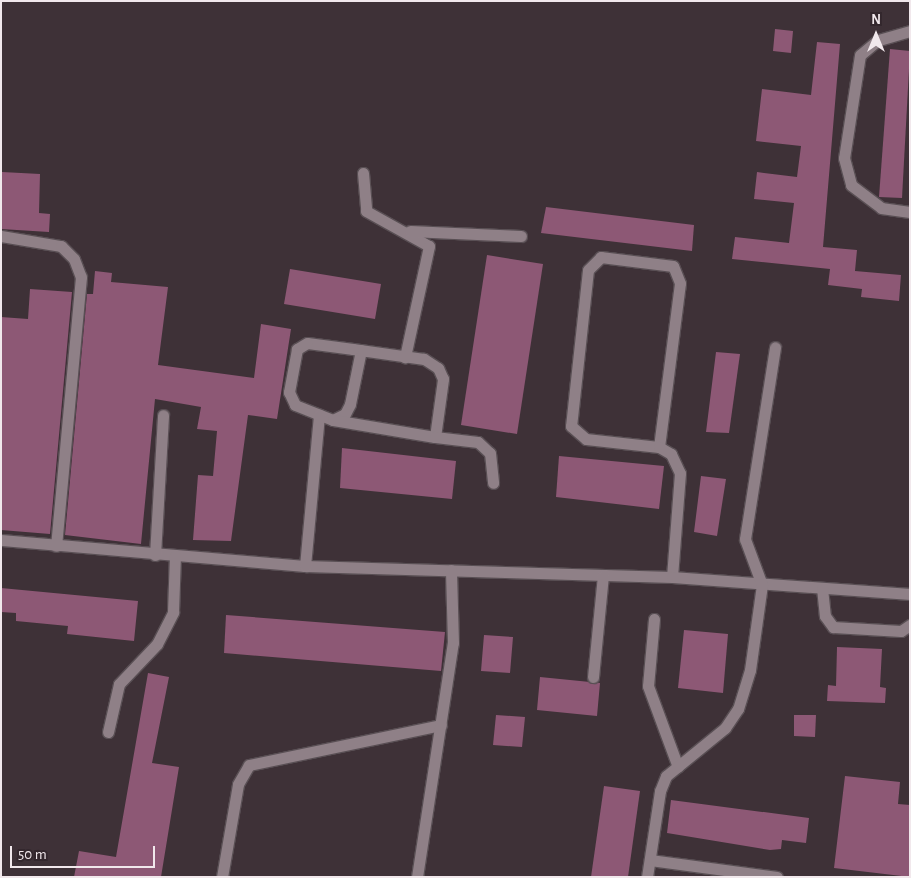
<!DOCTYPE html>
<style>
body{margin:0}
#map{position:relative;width:911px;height:878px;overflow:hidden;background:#3e3137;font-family:"Alegreya Sans",sans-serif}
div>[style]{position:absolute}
.building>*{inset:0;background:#8d5875}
.roads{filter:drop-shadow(1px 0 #594f54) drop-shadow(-1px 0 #594f54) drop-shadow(0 1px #594f54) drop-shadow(0 -1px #594f54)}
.lane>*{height:11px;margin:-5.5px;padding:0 5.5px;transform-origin:5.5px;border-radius:5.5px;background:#8f8087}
span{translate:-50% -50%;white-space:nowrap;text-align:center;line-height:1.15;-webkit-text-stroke:5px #33272d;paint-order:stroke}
.frame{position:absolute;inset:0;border:2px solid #f1e8ec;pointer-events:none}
.north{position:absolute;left:851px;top:10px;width:50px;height:50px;-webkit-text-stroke:4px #33272d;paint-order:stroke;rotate:0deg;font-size:14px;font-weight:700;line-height:20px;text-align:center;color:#f1e8ec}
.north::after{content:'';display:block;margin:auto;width:18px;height:22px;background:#f1e8ec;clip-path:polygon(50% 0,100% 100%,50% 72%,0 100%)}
.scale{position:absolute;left:10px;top:846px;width:145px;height:22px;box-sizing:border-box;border:2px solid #f1e8ec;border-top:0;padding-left:6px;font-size:15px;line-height:18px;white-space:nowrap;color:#f1e8ec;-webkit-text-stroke:4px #33272d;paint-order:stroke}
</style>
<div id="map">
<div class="building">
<i style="clip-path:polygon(775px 29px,793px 31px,791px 53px,773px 51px)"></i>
<i style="clip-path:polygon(817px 42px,840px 44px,823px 247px,857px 250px,855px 271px,901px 275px,899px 301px,861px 297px,862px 289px,828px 285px,830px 269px,732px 259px,735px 237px,789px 243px,794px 203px,754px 199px,757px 172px,797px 177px,801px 146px,756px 141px,762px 89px,811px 95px)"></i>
<i style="clip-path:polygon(890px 49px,910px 51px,902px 198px,879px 197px)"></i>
<i style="clip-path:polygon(2px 172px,40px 174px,39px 213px,50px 214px,49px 232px,1px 229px)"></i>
<i style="clip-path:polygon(546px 207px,694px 225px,692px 251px,541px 233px)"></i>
<i style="clip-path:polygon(487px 255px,543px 264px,517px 434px,461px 425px)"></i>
<i style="clip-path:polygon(290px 269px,381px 284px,375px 319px,284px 304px)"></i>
<i style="clip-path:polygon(95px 271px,112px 273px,111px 282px,168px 287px,158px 365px,254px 378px,261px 324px,291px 329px,277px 419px,248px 415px,231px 541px,193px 540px,198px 475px,213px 476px,217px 431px,197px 429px,201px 407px,155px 399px,141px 544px,65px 535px,87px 294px,93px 294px)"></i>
<i style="clip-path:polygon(30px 289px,72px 292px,50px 534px,1px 530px,1px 317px,28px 319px)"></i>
<i style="clip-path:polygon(716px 352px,740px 354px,729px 433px,706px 432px)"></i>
<i style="clip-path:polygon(342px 448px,456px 461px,452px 499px,340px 488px)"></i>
<i style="clip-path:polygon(559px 456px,664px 466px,659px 509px,556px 497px)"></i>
<i style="clip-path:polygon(701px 476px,726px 479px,717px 536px,694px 532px)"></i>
<i style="clip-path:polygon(1px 588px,138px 601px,134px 641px,67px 634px,68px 626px,16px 621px,16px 613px,1px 612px)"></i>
<i style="clip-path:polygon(226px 615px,445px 632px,441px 671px,224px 653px)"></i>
<i style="clip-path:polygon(684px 630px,728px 634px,723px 693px,678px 688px)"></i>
<i style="clip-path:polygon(484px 635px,513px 637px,510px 673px,481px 671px)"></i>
<i style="clip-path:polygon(837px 647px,882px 649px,880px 687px,886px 688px,885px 703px,827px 701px,828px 685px,836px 686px)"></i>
<i style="clip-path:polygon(148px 673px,169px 677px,152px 763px,179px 767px,161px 877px,74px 877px,79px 851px,116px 857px)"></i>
<i style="clip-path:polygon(540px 677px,600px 683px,597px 716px,537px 710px)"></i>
<i style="clip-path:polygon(496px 715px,525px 717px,522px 747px,493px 745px)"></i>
<i style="clip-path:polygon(794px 715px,816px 715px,815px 737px,794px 736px)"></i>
<i style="clip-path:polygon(845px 776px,900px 782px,898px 804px,910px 805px,910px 877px,834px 868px)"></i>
<i style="clip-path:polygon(604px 786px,640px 791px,628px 877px,591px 877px)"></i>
<i style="clip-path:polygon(671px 800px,809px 818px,806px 843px,782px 840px,781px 849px,770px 850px,667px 833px)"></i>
</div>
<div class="roads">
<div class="lane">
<i style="left:910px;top:31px;width:33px;rotate:164deg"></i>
<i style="left:878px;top:40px;width:23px;rotate:140deg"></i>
<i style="left:860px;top:55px;width:104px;rotate:98.8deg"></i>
<i style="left:844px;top:158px;width:28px;rotate:75deg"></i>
<i style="left:851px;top:185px;width:38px;rotate:37deg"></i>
<i style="left:881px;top:208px;width:29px;rotate:8deg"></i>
<i style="left:363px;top:173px;width:38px;rotate:85deg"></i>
<i style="left:366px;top:211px;width:72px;rotate:29.1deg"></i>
<i style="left:429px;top:246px;width:114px;rotate:102.2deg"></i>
<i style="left:410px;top:231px;width:111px;rotate:2.6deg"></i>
<i style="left:1px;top:236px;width:61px;rotate:9.5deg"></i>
<i style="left:61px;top:246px;width:18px;rotate:45deg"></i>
<i style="left:74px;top:259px;width:19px;rotate:69deg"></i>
<i style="left:81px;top:277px;width:270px;rotate:95.3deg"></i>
<i style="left:333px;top:420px;width:13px;rotate:-27deg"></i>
<i style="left:345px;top:414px;width:11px;rotate:-63deg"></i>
<i style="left:350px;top:404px;width:55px;rotate:-78.5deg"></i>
<i style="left:435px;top:437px;width:59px;rotate:-82.1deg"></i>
<i style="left:443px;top:379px;width:12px;rotate:-114deg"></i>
<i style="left:438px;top:368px;width:17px;rotate:-147deg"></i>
<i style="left:424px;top:359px;width:72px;rotate:-172deg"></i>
<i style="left:353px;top:349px;width:46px;rotate:-172.6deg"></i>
<i style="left:307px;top:343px;width:12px;rotate:149deg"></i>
<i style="left:297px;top:349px;width:44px;rotate:100.5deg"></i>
<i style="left:289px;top:392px;width:14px;rotate:65deg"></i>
<i style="left:295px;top:405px;width:41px;rotate:21.5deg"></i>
<i style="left:333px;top:420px;width:103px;rotate:9.5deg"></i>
<i style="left:435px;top:437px;width:43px;rotate:6.6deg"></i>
<i style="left:478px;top:442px;width:16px;rotate:43deg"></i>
<i style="left:490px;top:453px;width:30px;rotate:84deg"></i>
<i style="left:659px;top:447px;width:165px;rotate:-82.7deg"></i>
<i style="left:680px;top:283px;width:18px;rotate:-112deg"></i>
<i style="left:673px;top:266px;width:73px;rotate:-172.9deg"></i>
<i style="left:601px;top:257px;width:18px;rotate:135deg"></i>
<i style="left:588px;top:270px;width:157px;rotate:96.2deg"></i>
<i style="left:571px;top:426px;width:20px;rotate:41deg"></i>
<i style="left:586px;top:439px;width:73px;rotate:6.3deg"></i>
<i style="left:659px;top:447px;width:14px;rotate:30deg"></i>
<i style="left:671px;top:454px;width:21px;rotate:65deg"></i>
<i style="left:680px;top:473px;width:104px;rotate:94.4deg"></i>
<i style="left:1px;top:540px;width:305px;rotate:4.9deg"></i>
<i style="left:305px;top:566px;width:367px;rotate:1.7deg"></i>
<i style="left:672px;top:577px;width:239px;rotate:4.1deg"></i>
<i style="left:155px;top:555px;width:140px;rotate:-86.7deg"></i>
<i style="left:305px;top:566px;width:152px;rotate:-84.7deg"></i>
<i style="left:822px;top:588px;width:28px;rotate:84deg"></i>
<i style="left:825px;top:616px;width:14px;rotate:54deg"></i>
<i style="left:833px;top:627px;width:68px;rotate:3.4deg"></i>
<i style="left:901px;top:631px;width:11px;rotate:-34deg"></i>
<i style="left:654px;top:619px;width:67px;rotate:95.1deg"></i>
<i style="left:648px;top:686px;width:86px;rotate:69.7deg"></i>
<i style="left:593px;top:677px;width:102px;rotate:-84.4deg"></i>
<i style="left:108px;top:732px;width:49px;rotate:-77.1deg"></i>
<i style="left:119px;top:684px;width:55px;rotate:-46.5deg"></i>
<i style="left:157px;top:644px;width:36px;rotate:-63deg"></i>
<i style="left:173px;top:612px;width:56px;rotate:-88deg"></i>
<i style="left:650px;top:860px;width:128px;rotate:7.6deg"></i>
<i style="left:222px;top:877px;width:94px;rotate:-80.2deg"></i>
<i style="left:238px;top:784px;width:22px;rotate:-60deg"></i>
<i style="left:249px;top:765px;width:196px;rotate:-11.8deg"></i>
<i style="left:417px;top:877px;width:237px;rotate:-81.3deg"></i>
<i style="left:453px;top:643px;width:73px;rotate:-91.6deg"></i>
<i style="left:647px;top:877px;width:87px;rotate:-81.4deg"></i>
<i style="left:660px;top:791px;width:16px;rotate:-68deg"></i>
<i style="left:666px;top:776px;width:76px;rotate:-39.1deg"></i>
<i style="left:725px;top:728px;width:23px;rotate:-56deg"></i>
<i style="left:738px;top:709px;width:41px;rotate:-72.9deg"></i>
<i style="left:750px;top:670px;width:86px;rotate:-82deg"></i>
<i style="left:762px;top:585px;width:49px;rotate:-110.3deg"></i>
<i style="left:745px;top:539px;width:194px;rotate:-81.1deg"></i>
</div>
</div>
<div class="frame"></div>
<div class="north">N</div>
<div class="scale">50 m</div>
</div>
